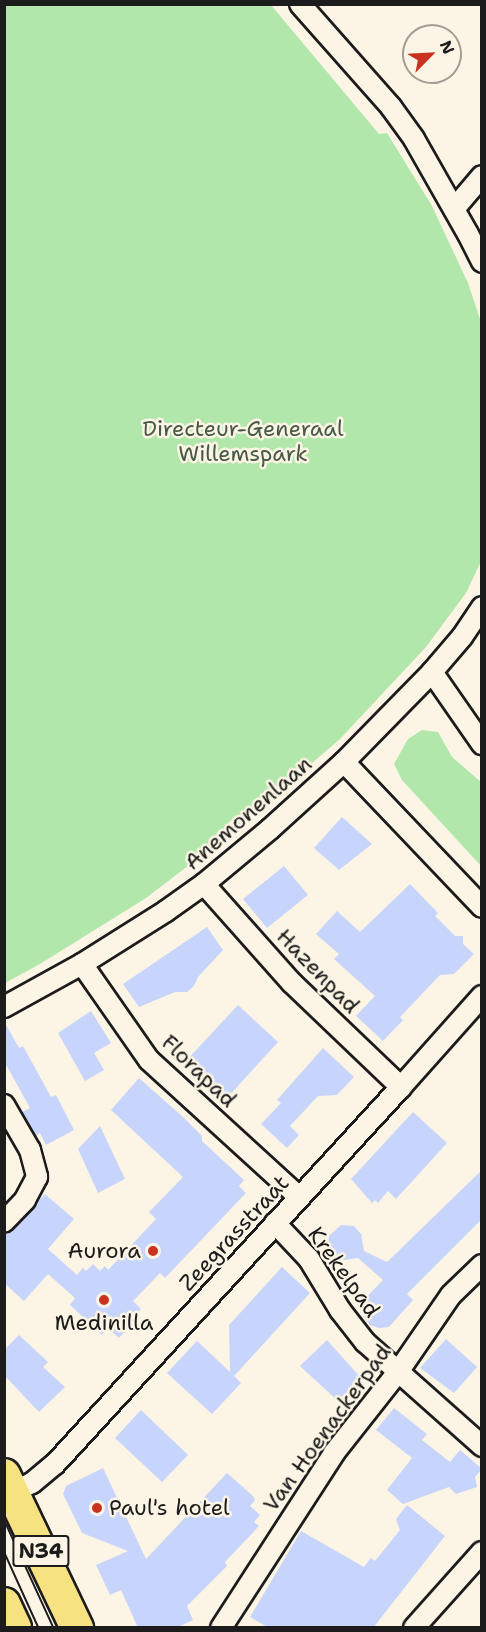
<!DOCTYPE html>
<style>
body{margin:0}
#map{position:relative;width:486px;height:1632px;overflow:hidden;background:#fcf5e5;font-family:"Shantell Sans",sans-serif}
div>[style]{position:absolute}
.green>*{inset:0;background:#b1e7aa}
.building>*{inset:0;background:#c7d4fb}
.roads{filter:drop-shadow(2px 0 #1c1c1c) drop-shadow(-2px 0 #1c1c1c) drop-shadow(0 2px #1c1c1c) drop-shadow(0 -2px #1c1c1c)}
.street>*{height:20px;margin:-10px;padding:0 10px;transform-origin:10px;border-radius:10px;background:#fcf5e5}
.primary>*{height:32px;margin:-16px;padding:0 16px;transform-origin:16px;border-radius:16px;background:#f7e281}
.tram>*{height:1.5px;margin:-0.75px;padding:0 0.75px;transform-origin:0.75px;border-radius:0.75px;background:#1c1c1c}
.dots>*{width:16px;height:16px;translate:-50% -50%;box-sizing:border-box;border:3px solid #fcf5e5;border-radius:50%}
span{translate:-50% -50%;white-space:nowrap;text-align:center;line-height:1.15;-webkit-text-stroke:5px #fcf5e5;paint-order:stroke}
.shield-label span{padding:2px 4px;background:#fcf5e5;border:2px solid;border-radius:4px;-webkit-text-stroke-width:0}
.shield-label{font-size:21px;color:#1c1c1c;font-weight:700}
.park-label{font-size:22px;color:#495947}
.street-label{font-size:22px;color:#1c1c1c}
.poi-label{font-size:22px;color:#1c1c1c}
.right{translate:-100% -50%;text-align:right}
.left{translate:0 -50%;text-align:left}
.frame{position:absolute;inset:0;border:6px solid #1c1c1c;pointer-events:none}
.north{position:absolute;left:402px;top:24px;width:60px;height:60px;box-sizing:border-box;background:#fcf5e5;border:2px solid #a29e95;border-radius:50%;rotate:66deg;font-size:16px;font-weight:700;line-height:24px;text-align:center;color:#1c1c1c}
.north::after{content:'';display:block;margin:auto;width:21px;height:27px;background:#c8321e;clip-path:polygon(50% 0,100% 100%,50% 72%,0 100%)}
</style>
<div id="map">
<div class="green">
<i style="clip-path:polygon(5px 4px,271px 5px,379px 134px,387px 133px,432px 206px,468px 283px,481px 322px,482px 559px,466px 593px,426px 647px,340px 739px,231px 833px,146px 898px,40px 964px,5px 983px)"></i>
<i style="clip-path:polygon(422px 730px,438px 732px,452px 757px,481px 782px,481px 866px,402px 780px,394px 764px,408px 739px)"></i>
</div>
<div class="building">
<i style="clip-path:polygon(342px 817px,372px 844px,339px 870px,314px 848px)"></i>
<i style="clip-path:polygon(284px 866px,308px 895px,267px 928px,243px 899px)"></i>
<i style="clip-path:polygon(410px 884px,438px 913px,435px 916px,455px 936px,463px 936px,463px 944px,474px 954px,454px 974px,440px 975px,400px 1017px,403px 1020px,383px 1041px,356px 1016px,375px 996px,334px 959px,339px 954px,316px 934px,337px 911px,360px 932px)"></i>
<i style="clip-path:polygon(207px 927px,223px 950px,198px 977px,194px 986px,187px 992px,175px 992px,139px 1007px,123px 984px)"></i>
<i style="clip-path:polygon(238px 1005px,278px 1042px,227px 1098px,186px 1061px)"></i>
<i style="clip-path:polygon(91px 1011px,111px 1043px,94px 1053px,104px 1070px,85px 1081px,58px 1033px)"></i>
<i style="clip-path:polygon(4px 1021px,19px 1048px,23px 1046px,51px 1097px,56px 1095px,74px 1130px,46px 1145px,40px 1133px,36px 1136px,22px 1112px,30px 1108px,4px 1061px)"></i>
<i style="clip-path:polygon(323px 1048px,354px 1077px,337px 1095px,318px 1096px,290px 1126px,299px 1135px,287px 1148px,261px 1124px,281px 1103px,277px 1100px)"></i>
<i style="clip-path:polygon(139px 1078px,183px 1117px,202px 1136px,202px 1141px,244px 1180px,239px 1186px,246px 1193px,165px 1278px,160px 1273px,133px 1301px,141px 1309px,134px 1316px,137px 1318px,119px 1338px,108px 1328px,102px 1335px,70px 1305px,75px 1298px,48px 1274px,24px 1301px,4px 1283px,4px 1234px,13px 1230px,45px 1194px,74px 1219px,48px 1249px,77px 1275px,83px 1268px,86px 1271px,93px 1264px,100px 1271px,105px 1266px,108px 1270px,156px 1219px,149px 1212px,183px 1177px,111px 1110px)"></i>
<i style="clip-path:polygon(413px 1112px,447px 1143px,396px 1199px,388px 1191px,378px 1203px,375px 1200px,372px 1203px,351px 1179px)"></i>
<i style="clip-path:polygon(100px 1126px,125px 1179px,98px 1193px,78px 1149px)"></i>
<i style="clip-path:polygon(482px 1170px,482px 1219px,407px 1294px,413px 1300px,389px 1327px,379px 1328px,370px 1325px,363px 1315px,362px 1302px,383px 1280px,358px 1258px,344px 1260px,333px 1255px,328px 1247px,329px 1236px,341px 1225px,354px 1226px,361px 1234px,364px 1251px,387px 1262px)"></i>
<i style="clip-path:polygon(282px 1267px,310px 1293px,234px 1376px,241px 1383px,212px 1414px,167px 1373px,197px 1341px,230px 1372px,229px 1325px)"></i>
<i style="clip-path:polygon(19px 1335px,48px 1362px,43px 1367px,65px 1387px,39px 1412px,4px 1375px,4px 1350px)"></i>
<i style="clip-path:polygon(446px 1339px,477px 1367px,454px 1393px,420px 1368px)"></i>
<i style="clip-path:polygon(327px 1340px,361px 1378px,338px 1401px,300px 1366px)"></i>
<i style="clip-path:polygon(394px 1408px,427px 1434px,422px 1440px,450px 1462px,460px 1450px,482px 1469px,475px 1477px,477px 1487px,456px 1494px,449px 1487px,403px 1504px,387px 1490px,412px 1458px,376px 1430px)"></i>
<i style="clip-path:polygon(141px 1410px,188px 1455px,162px 1482px,115px 1438px)"></i>
<i style="clip-path:polygon(103px 1468px,146px 1559px,227px 1473px,253px 1496px,255px 1500px,250px 1506px,260px 1515px,254px 1522px,259px 1526px,225px 1562px,227px 1566px,187px 1606px,193px 1620px,176px 1628px,138px 1628px,121px 1590px,110px 1595px,96px 1565px,128px 1551px,82px 1533px,63px 1494px,66px 1486px)"></i>
<i style="clip-path:polygon(407px 1505px,445px 1536px,373px 1628px,269px 1628px,250px 1617px,301px 1531px,364px 1567px,371px 1558px,375px 1561px,400px 1530px,396px 1519px)"></i>
</div>
<div class="roads">
<div class="street">
<i style="left:300px;top:4px;width:137px;rotate:48.5deg"></i>
<i style="left:391px;top:107px;width:39px;rotate:54deg"></i>
<i style="left:414px;top:139px;width:109px;rotate:60.4deg"></i>
<i style="left:468px;top:234px;width:31px;rotate:63deg"></i>
<i style="left:454px;top:209px;width:43px;rotate:-49.7deg"></i>
<i style="left:432px;top:672px;width:88px;rotate:55.2deg"></i>
<i style="left:344px;top:762px;width:200px;rotate:46.4deg"></i>
<i style="left:204px;top:884px;width:132px;rotate:48.4deg"></i>
<i style="left:292px;top:983px;width:151px;rotate:43.7deg"></i>
<i style="left:82px;top:964px;width:117px;rotate:55.1deg"></i>
<i style="left:149px;top:1060px;width:203px;rotate:42.4deg"></i>
<i style="left:4px;top:1007px;width:89px;rotate:-28.9deg"></i>
<i style="left:82px;top:964px;width:99px;rotate:-32.2deg"></i>
<i style="left:166px;top:911px;width:47px;rotate:-35.4deg"></i>
<i style="left:204px;top:884px;width:86px;rotate:-39.8deg"></i>
<i style="left:270px;top:829px;width:100px;rotate:-42.2deg"></i>
<i style="left:344px;top:762px;width:126px;rotate:-45.6deg"></i>
<i style="left:432px;top:672px;width:46px;rotate:-49.4deg"></i>
<i style="left:462px;top:637px;width:36px;rotate:-56deg"></i>
<i style="left:4px;top:1105px;width:52px;rotate:60deg"></i>
<i style="left:30px;top:1150px;width:28px;rotate:75deg"></i>
<i style="left:37px;top:1177px;width:26px;rotate:118deg"></i>
<i style="left:25px;top:1200px;width:30px;rotate:134deg"></i>
<i style="left:275px;top:1223px;width:50px;rotate:46.6deg"></i>
<i style="left:309px;top:1259px;width:60px;rotate:58.7deg"></i>
<i style="left:340px;top:1310px;width:41px;rotate:52deg"></i>
<i style="left:365px;top:1342px;width:157px;rotate:41.6deg"></i>
<i style="left:14px;top:1492px;width:20px;rotate:-27deg"></i>
<i style="left:32px;top:1483px;width:30px;rotate:-40deg"></i>
<i style="left:55px;top:1464px;width:512px;rotate:-47.46deg"></i>
<i style="left:401px;top:1087px;width:122px;rotate:-48.3deg"></i>
<i style="left:221px;top:1628px;width:208px;rotate:-57.1deg"></i>
<i style="left:334px;top:1453px;width:103px;rotate:-51.7deg"></i>
<i style="left:398px;top:1372px;width:93px;rotate:-55.5deg"></i>
<i style="left:451px;top:1295px;width:43px;rotate:-44.1deg"></i>
<i style="left:414px;top:1628px;width:102px;rotate:-48.2deg"></i>
</div>
<div class="primary">
<i style="left:4px;top:1475px;width:170px;rotate:64.5deg"></i>
<i style="left:4px;top:1604px;width:26px;rotate:65deg"></i>
</div>
</div>
<div class="tram">
<i style="left:4px;top:1519px;width:120px;rotate:65.4deg"></i>
<i style="left:4px;top:1551px;width:85px;rotate:65.6deg"></i>
</div>
<div class="dots">
<i style="left:153px;top:1251px;background:#c8321e"></i>
<i style="left:104px;top:1300px;background:#c8321e"></i>
<i style="left:97px;top:1508px;background:#c8321e"></i>
</div>
<div class="shield-label">
<span style="left:41px;top:1551px">N34</span>
</div>
<div class="park-label">
<span style="left:243px;top:441px">Directeur-Generaal<br>Willemspark</span>
</div>
<div class="street-label">
<span style="left:248px;top:813px;rotate:-41deg">Anemonenlaan</span>
<span style="left:318px;top:971px;rotate:46deg">Hazenpad</span>
<span style="left:199px;top:1071px;rotate:44deg">Florapad</span>
<span style="left:234px;top:1233px;rotate:-47deg">Zeegrasstraat</span>
<span style="left:344px;top:1272px;rotate:54deg">Krekelpad</span>
<span style="left:327px;top:1428px;rotate:-54deg">Van Hoenackerpad</span>
</div>
<div class="poi-label">
<span class="right" style="left:141px;top:1251px">Aurora</span>
<span style="left:104px;top:1323px">Medinilla</span>
<span class="left" style="left:109px;top:1508px">Paul's hotel</span>
</div>
<div class="frame"></div>
<div class="north">N</div>
</div>
